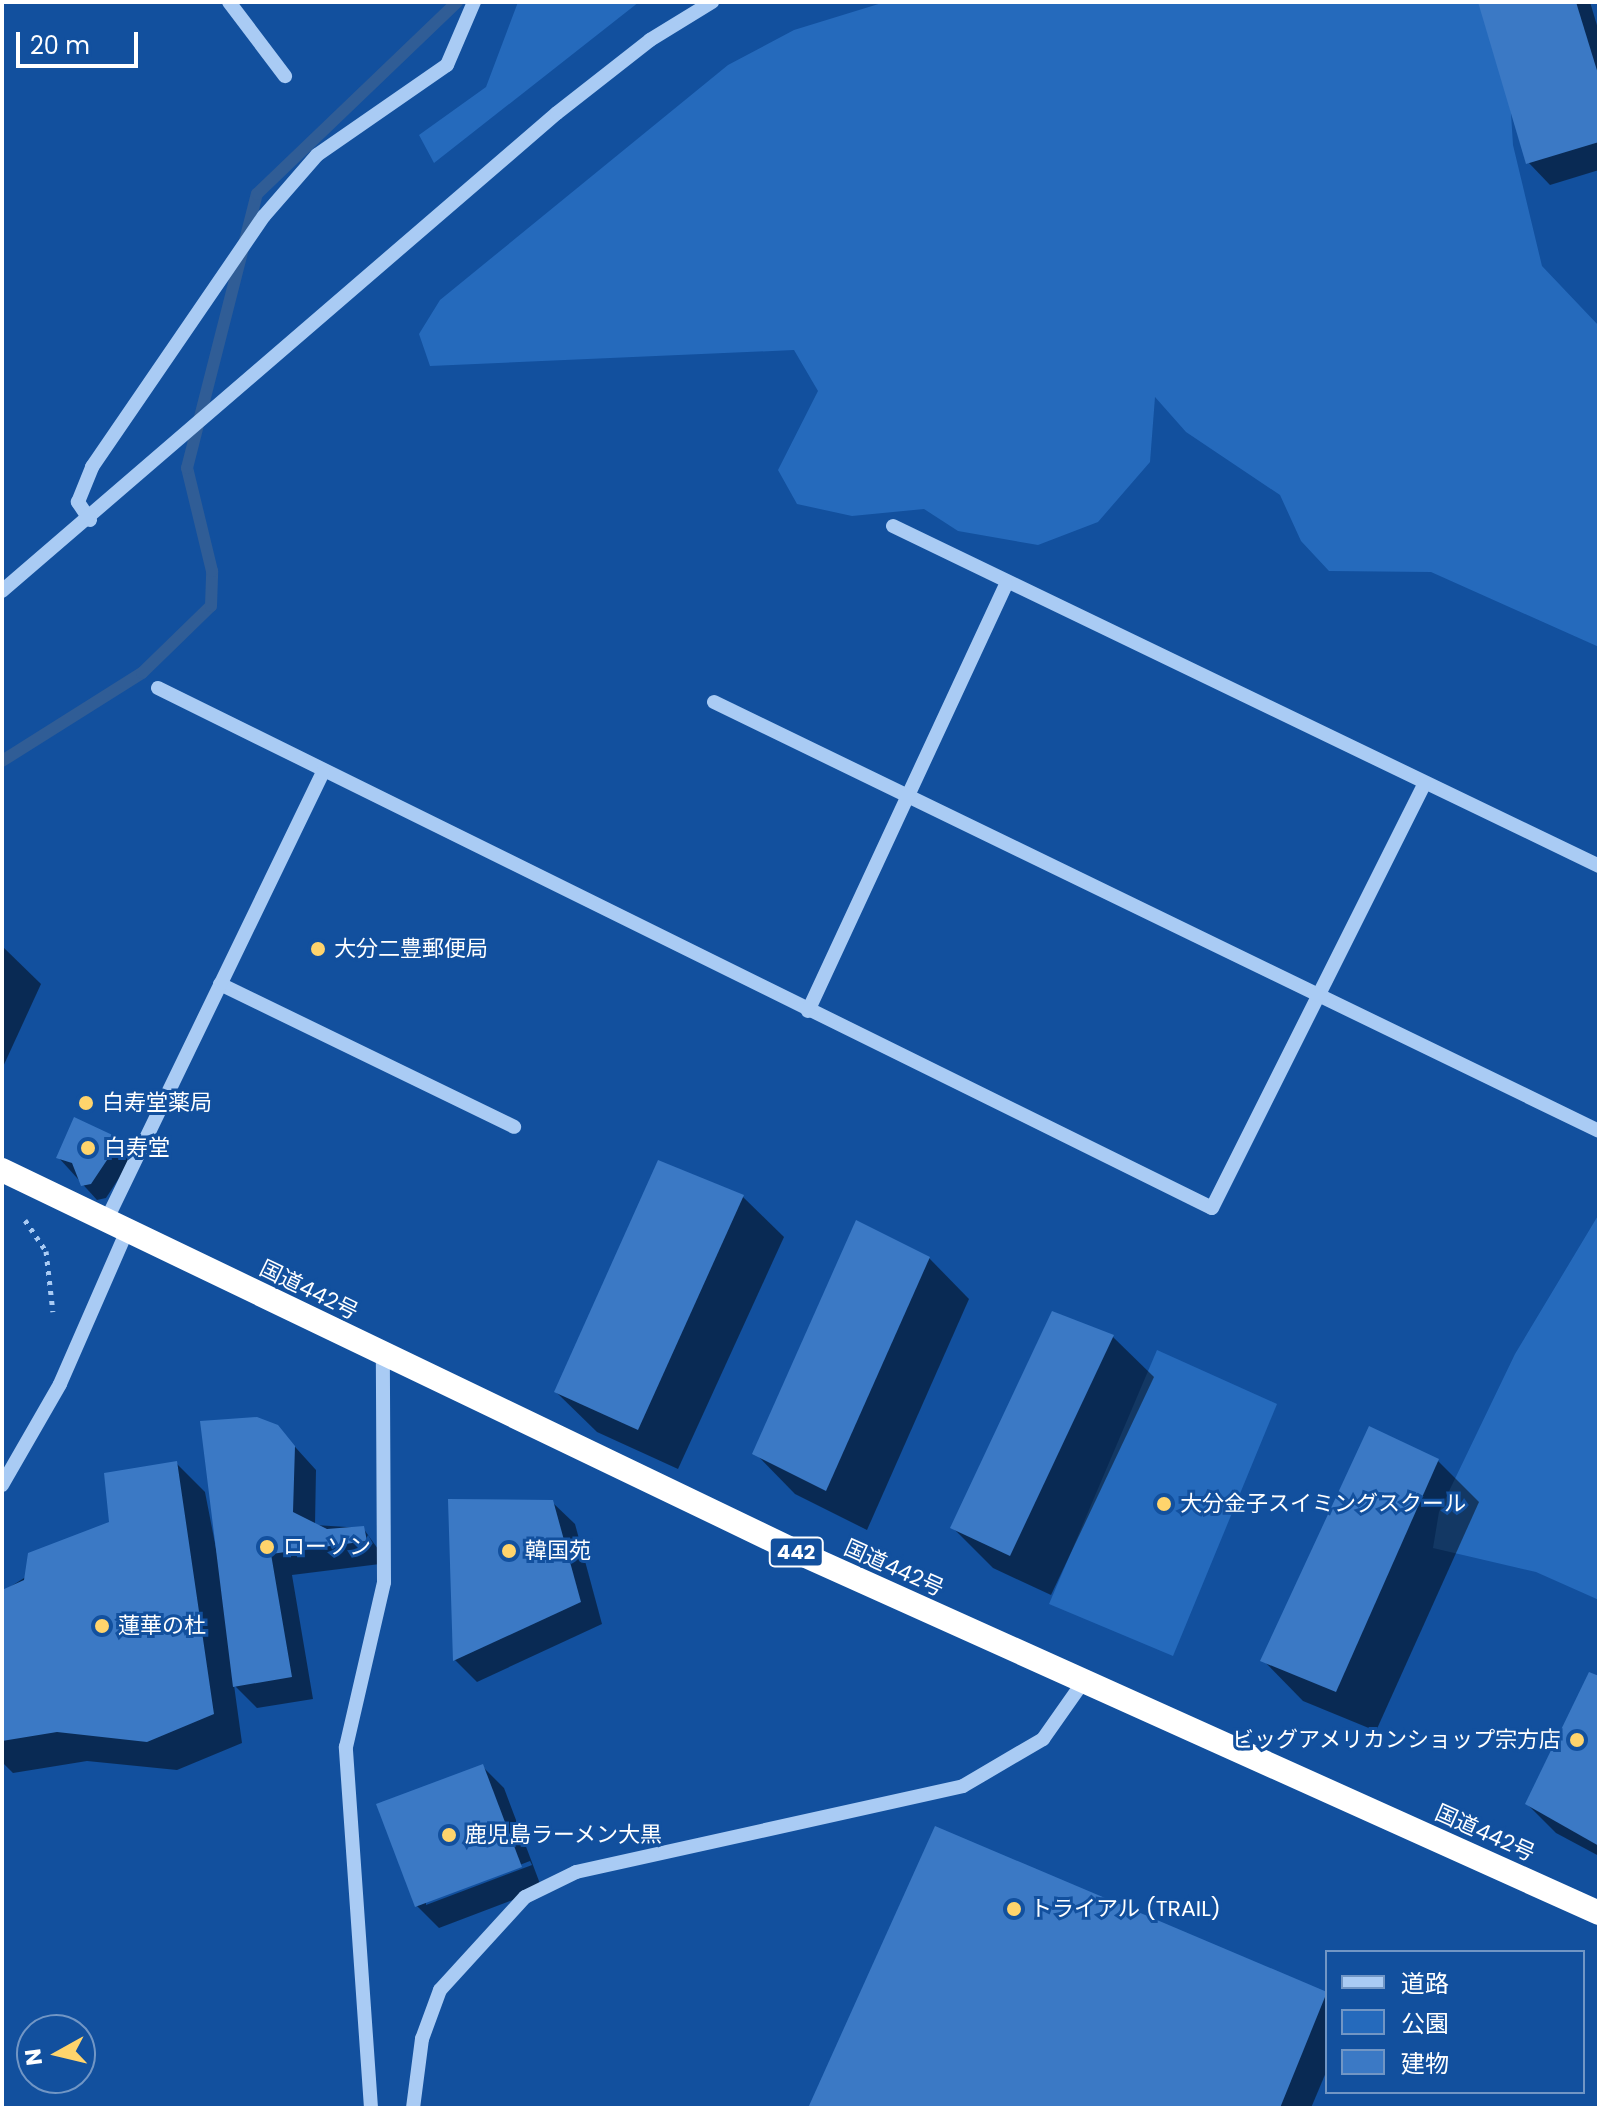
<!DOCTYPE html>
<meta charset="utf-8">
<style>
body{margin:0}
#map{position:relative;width:1601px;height:2110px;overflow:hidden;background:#12509e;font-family:Poppins,"Noto Sans JP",sans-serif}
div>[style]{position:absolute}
.green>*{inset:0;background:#256abc}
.shadow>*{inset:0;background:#0007}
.stream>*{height:12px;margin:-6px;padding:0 6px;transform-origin:6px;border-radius:6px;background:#305d96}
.building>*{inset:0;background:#3b79c5}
.path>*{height:5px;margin-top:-2.5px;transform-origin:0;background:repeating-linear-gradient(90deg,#a9cbf4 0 4px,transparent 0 10px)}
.minor>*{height:14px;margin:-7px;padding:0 7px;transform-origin:7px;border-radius:7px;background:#a9cbf4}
.highway>*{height:24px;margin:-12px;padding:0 12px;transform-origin:12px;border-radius:12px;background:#fff}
.dots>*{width:22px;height:22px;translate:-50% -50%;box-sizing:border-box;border:4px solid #12509e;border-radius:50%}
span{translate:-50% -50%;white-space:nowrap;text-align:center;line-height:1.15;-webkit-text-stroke:6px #12509e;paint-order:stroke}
.shield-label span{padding:2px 6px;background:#12509e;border:2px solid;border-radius:6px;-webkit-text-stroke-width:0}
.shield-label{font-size:20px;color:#fff;font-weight:700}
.poi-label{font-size:22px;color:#fff}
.left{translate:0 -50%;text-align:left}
.right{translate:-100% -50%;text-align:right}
.street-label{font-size:22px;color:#fff}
.frame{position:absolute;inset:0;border:4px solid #fff;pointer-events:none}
.legend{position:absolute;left:1325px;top:1950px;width:260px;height:144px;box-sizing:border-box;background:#12509e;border:2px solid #7196c5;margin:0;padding:10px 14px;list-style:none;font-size:24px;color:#fff}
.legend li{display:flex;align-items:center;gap:16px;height:40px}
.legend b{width:40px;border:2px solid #7196c5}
.north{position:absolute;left:16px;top:2014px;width:80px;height:80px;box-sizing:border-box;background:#12509e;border:2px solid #7196c5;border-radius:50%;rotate:262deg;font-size:22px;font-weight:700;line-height:32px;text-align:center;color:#fff}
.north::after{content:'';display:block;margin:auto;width:28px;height:36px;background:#ffd46c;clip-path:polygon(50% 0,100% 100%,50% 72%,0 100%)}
.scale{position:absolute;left:16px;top:32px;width:122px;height:36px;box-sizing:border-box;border:4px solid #fff;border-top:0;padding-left:10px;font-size:24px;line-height:28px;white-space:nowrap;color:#fff;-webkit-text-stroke:6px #12509e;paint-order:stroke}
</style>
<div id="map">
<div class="green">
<i style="clip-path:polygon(518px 2px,639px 2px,434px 163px,419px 135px,486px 87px)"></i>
<i style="clip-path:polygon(885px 2px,1504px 2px,1513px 145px,1542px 266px,1599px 326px,1599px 647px,1431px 572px,1329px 571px,1301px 541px,1280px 495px,1186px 432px,1155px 397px,1150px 462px,1098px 522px,1038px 545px,958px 531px,924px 509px,852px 516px,797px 504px,778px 470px,818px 391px,794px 350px,430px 366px,419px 334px,440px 300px,728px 65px,794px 30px)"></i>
<i style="clip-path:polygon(1599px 1214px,1599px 1600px,1536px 1572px,1433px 1548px,1439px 1512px,1515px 1354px)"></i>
<i style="clip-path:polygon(1157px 1350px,1277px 1404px,1173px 1656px,1049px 1604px)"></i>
</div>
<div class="shadow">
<i style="clip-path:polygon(1481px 2px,1590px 2px,1599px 32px,1599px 170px,1550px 185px,1528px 162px)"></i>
<i style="clip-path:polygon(2px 946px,41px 984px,2px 1069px)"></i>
<i style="clip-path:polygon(119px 1141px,134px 1155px,106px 1198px,97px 1200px,58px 1157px)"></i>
<i style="clip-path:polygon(659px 1162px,743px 1197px,784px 1237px,678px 1469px,597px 1432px,556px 1392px)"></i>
<i style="clip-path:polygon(929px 1258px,969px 1299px,867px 1530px,795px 1494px,755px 1453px)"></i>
<i style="clip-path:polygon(1053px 1313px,1113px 1337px,1154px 1377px,1051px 1595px,993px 1568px,953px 1528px)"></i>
<i style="clip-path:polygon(277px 1427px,316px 1470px,315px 1525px,363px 1528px,388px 1563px,292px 1575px,313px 1699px,257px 1708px,234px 1685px,242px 1743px,177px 1770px,87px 1761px,13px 1773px,2px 1762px,2px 1592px,111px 1523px,176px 1463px,205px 1492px,220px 1569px)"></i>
<i style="clip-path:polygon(1370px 1428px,1438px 1461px,1479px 1502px,1376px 1731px,1303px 1701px,1263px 1660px)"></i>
<i style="clip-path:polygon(450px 1501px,552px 1502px,575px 1524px,602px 1624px,477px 1682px,455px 1660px)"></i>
<i style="clip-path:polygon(1599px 1678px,1599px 1856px,1556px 1833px,1527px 1804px)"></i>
<i style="clip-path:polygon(evenodd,482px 1766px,504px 1788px,542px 1889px,439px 1928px,417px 1906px,482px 1766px,530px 1861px,532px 1865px,426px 1905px,426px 1901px,530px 1861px)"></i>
<i style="clip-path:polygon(936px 1828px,1327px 1994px,1327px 2070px,1311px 2108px,810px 2108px)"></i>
</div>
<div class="stream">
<i style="left:2px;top:761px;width:165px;rotate:-32.2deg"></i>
<i style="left:142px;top:673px;width:96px;rotate:-44.2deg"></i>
<i style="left:211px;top:606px;width:35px;rotate:-88deg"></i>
<i style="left:212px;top:571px;width:106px;rotate:-103.6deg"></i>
<i style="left:187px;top:468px;width:283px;rotate:-75.7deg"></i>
<i style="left:257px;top:194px;width:277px;rotate:-43.8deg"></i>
</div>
<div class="building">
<i style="clip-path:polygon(1478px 2px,1576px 2px,1599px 77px,1599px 142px,1526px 164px)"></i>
<i style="clip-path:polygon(74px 1117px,121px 1139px,91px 1184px,81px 1186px,72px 1163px,56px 1158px)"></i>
<i style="clip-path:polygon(658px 1160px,744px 1195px,638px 1430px,554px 1392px)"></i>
<i style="clip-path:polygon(856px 1220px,930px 1257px,826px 1491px,752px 1454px)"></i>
<i style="clip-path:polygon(1052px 1311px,1114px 1335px,1010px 1556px,950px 1528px)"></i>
<i style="clip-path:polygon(257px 1417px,278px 1425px,295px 1446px,293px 1512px,327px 1529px,364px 1526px,367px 1541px,271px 1554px,292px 1677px,233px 1687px,200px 1421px)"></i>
<i style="clip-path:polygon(1369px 1426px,1439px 1459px,1336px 1692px,1260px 1661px)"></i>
<i style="clip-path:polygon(177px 1461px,214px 1714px,147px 1742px,57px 1732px,2px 1741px,2px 1590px,24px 1580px,28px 1553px,109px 1522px,104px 1473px)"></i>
<i style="clip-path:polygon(448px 1499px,553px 1500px,581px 1602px,453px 1661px)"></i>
<i style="clip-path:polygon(1589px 1672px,1599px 1676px,1599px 1846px,1525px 1804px)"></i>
<i style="clip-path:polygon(483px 1764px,522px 1867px,415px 1907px,376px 1804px)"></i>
<i style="clip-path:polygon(935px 1826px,1327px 1992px,1280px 2108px,808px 2108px)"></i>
</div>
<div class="path">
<i style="left:25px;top:1220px;width:37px;rotate:56deg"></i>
<i style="left:46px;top:1251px;width:61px;rotate:83.5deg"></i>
</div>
<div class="minor">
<i style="left:229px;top:2px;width:93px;rotate:52.9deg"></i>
<i style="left:90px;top:520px;width:22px;rotate:-124deg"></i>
<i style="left:78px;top:502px;width:38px;rotate:-68deg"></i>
<i style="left:92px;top:467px;width:304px;rotate:-55.6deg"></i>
<i style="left:264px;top:216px;width:81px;rotate:-49deg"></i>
<i style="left:317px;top:155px;width:158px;rotate:-34.7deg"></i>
<i style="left:447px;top:65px;width:69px;rotate:-66.8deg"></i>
<i style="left:893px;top:526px;width:784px;rotate:25.71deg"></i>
<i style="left:2px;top:591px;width:732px;rotate:-40.74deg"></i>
<i style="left:557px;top:113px;width:118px;rotate:-38.1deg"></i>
<i style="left:650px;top:40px;width:73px;rotate:-31.5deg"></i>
<i style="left:158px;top:688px;width:1175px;rotate:26.26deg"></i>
<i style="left:1212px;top:1208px;width:473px;rotate:-63.4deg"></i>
<i style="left:714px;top:702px;width:983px;rotate:25.86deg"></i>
<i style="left:220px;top:984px;width:327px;rotate:25.9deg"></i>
<i style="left:808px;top:1011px;width:470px;rotate:-65.1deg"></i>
<i style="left:106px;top:1221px;width:498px;rotate:-64.2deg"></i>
<i style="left:2px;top:1485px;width:116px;rotate:-60.1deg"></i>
<i style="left:60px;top:1384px;width:167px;rotate:-66.4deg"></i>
<i style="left:371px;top:2108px;width:362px;rotate:-94deg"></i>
<i style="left:346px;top:1747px;width:169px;rotate:-77deg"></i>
<i style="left:384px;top:1582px;width:228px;rotate:-90.3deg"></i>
<i style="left:413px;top:2108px;width:70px;rotate:-82.6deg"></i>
<i style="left:422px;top:2039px;width:52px;rotate:-69.8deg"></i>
<i style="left:440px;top:1990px;width:126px;rotate:-47.6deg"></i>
<i style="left:525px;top:1897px;width:57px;rotate:-26.1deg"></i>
<i style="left:576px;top:1872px;width:396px;rotate:-12.5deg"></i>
<i style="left:963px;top:1786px;width:93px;rotate:-30.4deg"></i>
<i style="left:1043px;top:1739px;width:70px;rotate:-54.9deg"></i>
</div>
<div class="highway">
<i style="left:2px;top:1170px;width:880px;rotate:25.66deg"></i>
<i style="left:795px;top:1551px;width:882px;rotate:24.24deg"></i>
</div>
<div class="dots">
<i style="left:318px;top:949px;background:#ffd46c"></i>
<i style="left:86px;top:1103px;background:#ffd46c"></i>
<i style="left:88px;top:1148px;background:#ffd46c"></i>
<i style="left:1164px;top:1504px;background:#ffd46c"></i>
<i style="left:267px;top:1547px;background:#ffd46c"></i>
<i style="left:509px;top:1551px;background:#ffd46c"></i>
<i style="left:102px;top:1626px;background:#ffd46c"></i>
<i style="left:1577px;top:1740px;background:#ffd46c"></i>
<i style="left:449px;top:1835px;background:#ffd46c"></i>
<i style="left:1014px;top:1909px;background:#ffd46c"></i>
</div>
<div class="shield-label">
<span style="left:796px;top:1552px">442</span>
</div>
<div class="poi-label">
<span class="left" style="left:334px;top:949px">大分二豊郵便局</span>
<span class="left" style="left:102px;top:1103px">白寿堂薬局</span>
<span class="left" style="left:104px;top:1148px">白寿堂</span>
<span class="left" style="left:1180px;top:1504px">大分金子スイミングスクール</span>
<span class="left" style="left:283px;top:1547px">ローソン</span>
<span class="left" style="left:525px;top:1551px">韓国苑</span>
<span class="left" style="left:118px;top:1626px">蓮華の杜</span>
<span class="right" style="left:1561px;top:1740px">ビッグアメリカンショップ宗方店</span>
<span class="left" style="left:465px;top:1835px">鹿児島ラーメン大黒</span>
<span class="left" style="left:1030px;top:1909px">トライアル (TRAIL)</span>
</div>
<div class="street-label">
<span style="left:309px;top:1290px;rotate:26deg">国道442号</span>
<span style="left:894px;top:1568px;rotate:24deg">国道442号</span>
<span style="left:1485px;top:1833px;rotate:24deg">国道442号</span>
</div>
<div class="frame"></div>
<ul class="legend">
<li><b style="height:10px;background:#a9cbf4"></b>道路</li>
<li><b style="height:22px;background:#256abc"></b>公園</li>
<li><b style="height:22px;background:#3b79c5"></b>建物</li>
</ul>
<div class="north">N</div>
<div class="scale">20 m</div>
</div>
